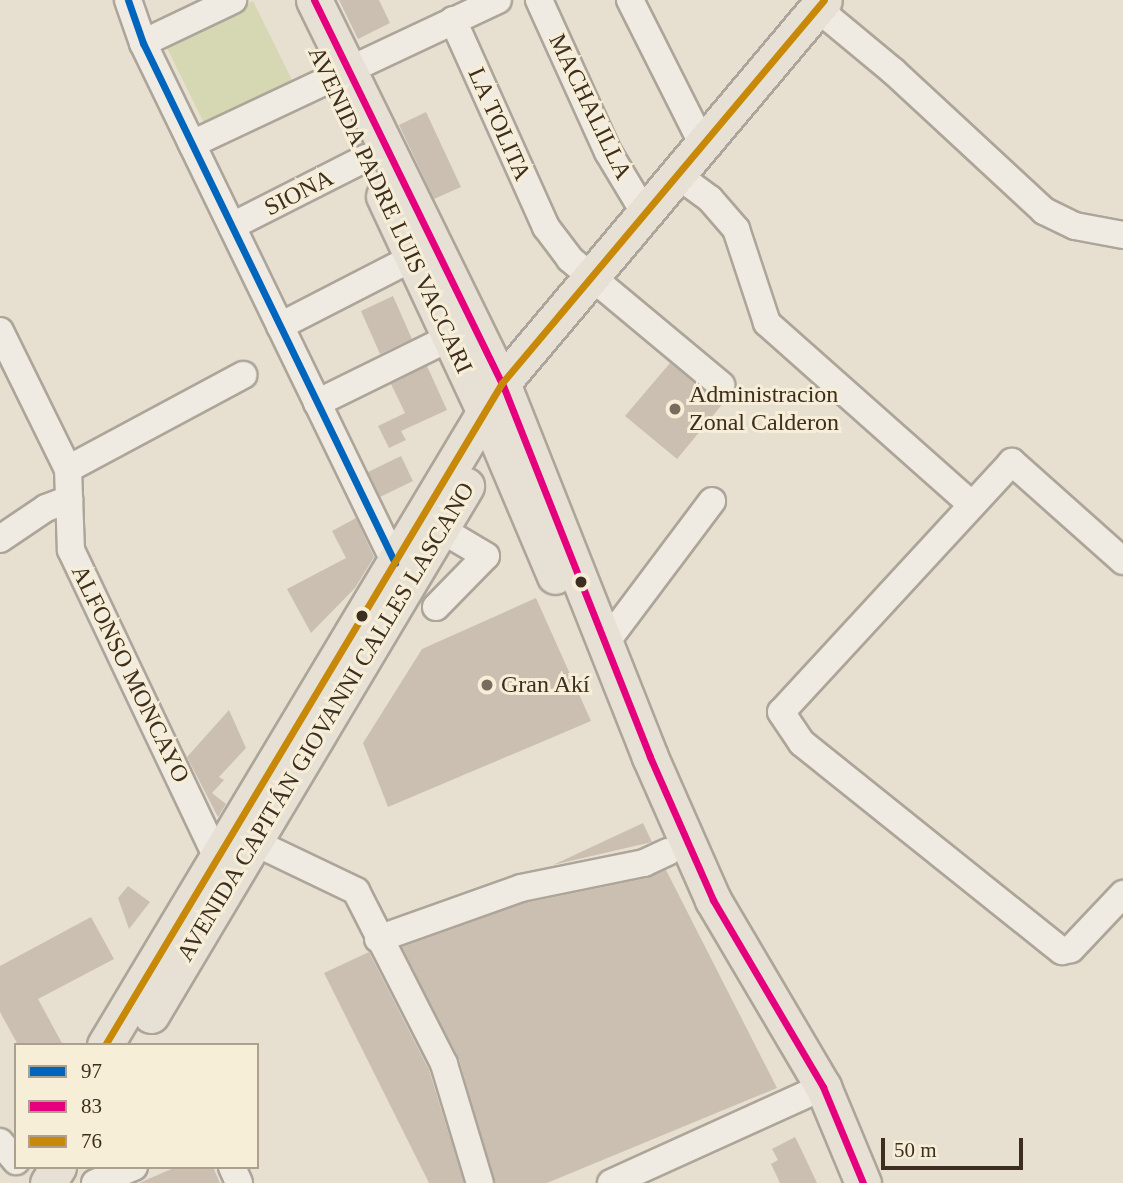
<!DOCTYPE html>
<meta charset="utf-8">
<style>
body{margin:0}
#map{position:relative;width:1123px;height:1183px;overflow:hidden;background:#e7e0d1;font-family:Georgia,serif}
div>[style]{position:absolute}
.green>*{inset:0;background:#d6d7b3}
.building>*{inset:0;background:#cbbfb2}
.roads{filter:drop-shadow(2px 0 #ada599) drop-shadow(-2px 0 #ada599) drop-shadow(0 2px #ada599) drop-shadow(0 -2px #ada599)}
.minor>*{height:26px;margin:-13px;padding:0 13px;transform-origin:13px;border-radius:13px;background:#efebe3}
.major>*{height:35px;margin:-17.5px;padding:0 17.5px;transform-origin:17.5px;border-radius:17.5px;background:#e6e1d4}
.bus-1>*{height:7px;margin:-3.5px;padding:0 3.5px;transform-origin:3.5px;border-radius:3.5px;background:#0065bd}
.bus-2>*{height:7px;margin:-3.5px;padding:0 3.5px;transform-origin:3.5px;border-radius:3.5px;background:#e5007d}
.bus-3>*{height:7px;margin:-3.5px;padding:0 3.5px;transform-origin:3.5px;border-radius:3.5px;background:#c88808}
.dots>*{width:19px;height:19px;translate:-50% -50%;box-sizing:border-box;border:4px solid #f7eed8;border-radius:50%}
span{translate:-50% -50%;white-space:nowrap;text-align:center;line-height:1.15;-webkit-text-stroke:6px #f7eed8;paint-order:stroke}
.street-label{font-size:24px;color:#3d2e20}
.poi-label{font-size:24px;color:#3d2e20}
.left{translate:0 -50%;text-align:left}
.legend{position:absolute;left:14px;top:1043px;width:245px;height:126px;box-sizing:border-box;background:#f7eed8;border:2px solid #ada18e;margin:0;padding:9px 12px;list-style:none;font-size:21px;color:#3d2e20}
.legend li{display:flex;align-items:center;gap:14px;height:35px}
.legend b{width:35px;border:2px solid #ada18e}
.scale{position:absolute;left:881px;top:1138px;width:142px;height:32px;box-sizing:border-box;border:4px solid #3d2e20;border-top:0;padding-left:9px;font-size:21px;line-height:24px;white-space:nowrap;color:#3d2e20;-webkit-text-stroke:5px #f7eed8;paint-order:stroke}
</style>
<div id="map">
<div class="green">
<i style="clip-path:polygon(253px 1px,294px 84px,206px 127px,165px 44px)"></i>
</div>
<div class="building">
<i style="clip-path:polygon(339px 0,379px 0,390px 23px,358px 39px)"></i>
<i style="clip-path:polygon(426px 112px,461px 187px,434px 199px,399px 125px)"></i>
<i style="clip-path:polygon(393px 296px,412px 339px,380px 354px,361px 311px)"></i>
<i style="clip-path:polygon(670px 363px,711px 397px,725px 401px,677px 459px,625px 416px)"></i>
<i style="clip-path:polygon(427px 366px,447px 410px,401px 431px,406px 440px,389px 448px,378px 426px,405px 413px,391px 384px)"></i>
<i style="clip-path:polygon(401px 456px,413px 481px,380px 497px,368px 472px)"></i>
<i style="clip-path:polygon(356px 518px,374px 557px,355px 588px,311px 633px,287px 589px,346px 558px,332px 531px)"></i>
<i style="clip-path:polygon(536px 598px,591px 721px,388px 807px,363px 743px,422px 649px)"></i>
<i style="clip-path:polygon(229px 710px,246px 748px,219px 777px,224px 780px,212px 793px,226px 804px,218px 817px,187px 757px)"></i>
<i style="clip-path:polygon(643px 823px,652px 842px,553px 865px)"></i>
<i style="clip-path:polygon(666px 870px,777px 1088px,547px 1183px,495px 1183px,459px 1059px,402px 947px,525px 903px,647px 878px)"></i>
<i style="clip-path:polygon(128px 886px,150px 902px,129px 929px,118px 898px)"></i>
<i style="clip-path:polygon(91px 917px,114px 959px,38px 999px,63px 1045px,18px 1045px,0 1012px,0 966px)"></i>
<i style="clip-path:polygon(369px 952px,429px 1070px,464px 1183px,429px 1183px,324px 973px)"></i>
<i style="clip-path:polygon(795px 1137px,801px 1149px,817px 1183px,780px 1183px,771px 1164px,778px 1160px,772px 1149px)"></i>
<i style="clip-path:polygon(176px 1167px,213px 1167px,220px 1183px,139px 1183px)"></i>
</div>
<div class="roads">
<div class="minor">
<i style="left:128px;top:0;width:46px;rotate:70.8deg"></i>
<i style="left:143px;top:43px;width:578px;rotate:64.14deg"></i>
<i style="left:539px;top:0;width:167px;rotate:65.6deg"></i>
<i style="left:608px;top:152px;width:70px;rotate:59deg"></i>
<i style="left:630px;top:0;width:160px;rotate:63.3deg"></i>
<i style="left:817px;top:8px;width:99px;rotate:39.7deg"></i>
<i style="left:893px;top:71px;width:206px;rotate:42.8deg"></i>
<i style="left:1044px;top:211px;width:34px;rotate:26deg"></i>
<i style="left:1075px;top:226px;width:49px;rotate:10.6deg"></i>
<i style="left:453px;top:20px;width:227px;rotate:65.8deg"></i>
<i style="left:546px;top:227px;width:40px;rotate:53deg"></i>
<i style="left:570px;top:259px;width:197px;rotate:39.8deg"></i>
<i style="left:143px;top:43px;width:100px;rotate:-25.5deg"></i>
<i style="left:192px;top:144px;width:338px;rotate:-25.2deg"></i>
<i style="left:676px;top:174px;width:42px;rotate:36.3deg"></i>
<i style="left:710px;top:199px;width:40px;rotate:49deg"></i>
<i style="left:736px;top:229px;width:99px;rotate:71.7deg"></i>
<i style="left:767px;top:323px;width:274px;rotate:41.6deg"></i>
<i style="left:232px;top:226px;width:150px;rotate:-26.9deg"></i>
<i style="left:280px;top:326px;width:166px;rotate:-27.2deg"></i>
<i style="left:0;top:331px;width:154px;rotate:63.8deg"></i>
<i style="left:68px;top:469px;width:81px;rotate:87.9deg"></i>
<i style="left:71px;top:550px;width:340px;rotate:64.6deg"></i>
<i style="left:317px;top:403px;width:149px;rotate:-26.2deg"></i>
<i style="left:68px;top:469px;width:199px;rotate:-28.2deg"></i>
<i style="left:0;top:539px;width:55px;rotate:-34deg"></i>
<i style="left:46px;top:508px;width:25px;rotate:-21deg"></i>
<i style="left:1123px;top:561px;width:149px;rotate:-138.3deg"></i>
<i style="left:1012px;top:462px;width:340px;rotate:132.7deg"></i>
<i style="left:781px;top:712px;width:37px;rotate:56deg"></i>
<i style="left:802px;top:743px;width:333px;rotate:38.7deg"></i>
<i style="left:1062px;top:951px;width:9px;rotate:-13deg"></i>
<i style="left:1071px;top:949px;width:76px;rotate:-46.6deg"></i>
<i style="left:436px;top:607px;width:71px;rotate:-45.6deg"></i>
<i style="left:486px;top:556px;width:51px;rotate:-149.4deg"></i>
<i style="left:604px;top:645px;width:180px;rotate:-53.1deg"></i>
<i style="left:256px;top:843px;width:111px;rotate:25.6deg"></i>
<i style="left:356px;top:891px;width:194px;rotate:63deg"></i>
<i style="left:444px;top:1064px;width:124px;rotate:73.2deg"></i>
<i style="left:378px;top:939px;width:152px;rotate:-19.6deg"></i>
<i style="left:521px;top:888px;width:126px;rotate:-11.5deg"></i>
<i style="left:644px;top:863px;width:26px;rotate:-25deg"></i>
<i style="left:0;top:1142px;width:25px;rotate:50deg"></i>
<i style="left:232px;top:1167px;width:17px;rotate:66deg"></i>
<i style="left:95px;top:1183px;width:42px;rotate:-22.3deg"></i>
<i style="left:611px;top:1183px;width:233px;rotate:-24.4deg"></i>
</div>
<div class="major">
<i style="left:314px;top:0;width:427px;rotate:63.9deg"></i>
<i style="left:502px;top:383px;width:402px;rotate:68.4deg"></i>
<i style="left:650px;top:757px;width:156px;rotate:66.2deg"></i>
<i style="left:713px;top:900px;width:217px;rotate:59.5deg"></i>
<i style="left:823px;top:1087px;width:104px;rotate:67.4deg"></i>
<i style="left:384px;top:196px;width:263px;rotate:65deg"></i>
<i style="left:495px;top:434px;width:154px;rotate:67.1deg"></i>
<i style="left:151px;top:1015px;width:616px;rotate:-59.23deg"></i>
<i style="left:105px;top:1045px;width:772px;rotate:-59.05deg"></i>
<i style="left:502px;top:383px;width:500px;rotate:-49.95deg"></i>
<i style="left:48px;top:1183px;width:19px;rotate:-58deg"></i>
</div>
</div>
<div class="bus-1">
<i style="left:128px;top:0;width:46px;rotate:70.8deg"></i>
<i style="left:143px;top:43px;width:578px;rotate:64.14deg"></i>
</div>
<div class="bus-2">
<i style="left:314px;top:0;width:427px;rotate:63.9deg"></i>
<i style="left:502px;top:383px;width:402px;rotate:68.4deg"></i>
<i style="left:650px;top:757px;width:156px;rotate:66.2deg"></i>
<i style="left:713px;top:900px;width:217px;rotate:59.5deg"></i>
<i style="left:823px;top:1087px;width:104px;rotate:67.4deg"></i>
</div>
<div class="bus-3">
<i style="left:105px;top:1045px;width:772px;rotate:-59.05deg"></i>
<i style="left:502px;top:383px;width:500px;rotate:-49.95deg"></i>
</div>
<div class="dots">
<i style="left:675px;top:409px;background:#786c5e"></i>
<i style="left:581px;top:582px;background:#3d2e20"></i>
<i style="left:362px;top:616px;background:#3d2e20"></i>
<i style="left:487px;top:685px;background:#786c5e"></i>
</div>
<div class="street-label">
<span style="left:590px;top:107px;rotate:64deg">MACHALILLA</span>
<span style="left:499px;top:124px;rotate:66deg">LA TOLITA</span>
<span style="left:299px;top:193px;rotate:-27deg">SIONA</span>
<span style="left:390px;top:210px;rotate:65deg">AVENIDA PADRE LUIS VACCARI</span>
<span style="left:130px;top:674px;rotate:64deg">ALFONSO MONCAYO</span>
<span style="left:326px;top:722px;rotate:-59deg">AVENIDA CAPITÁN GIOVANNI CALLES LASCANO</span>
</div>
<div class="poi-label">
<span class="left" style="left:689px;top:409px">Administracion<br>Zonal Calderon</span>
<span class="left" style="left:501px;top:685px">Gran Akí</span>
</div>
<ul class="legend">
<li><b style="height:9px;background:#0065bd"></b>97</li>
<li><b style="height:9px;background:#e5007d"></b>83</li>
<li><b style="height:9px;background:#c88808"></b>76</li>
</ul>
<div class="scale">50 m</div>
</div>
